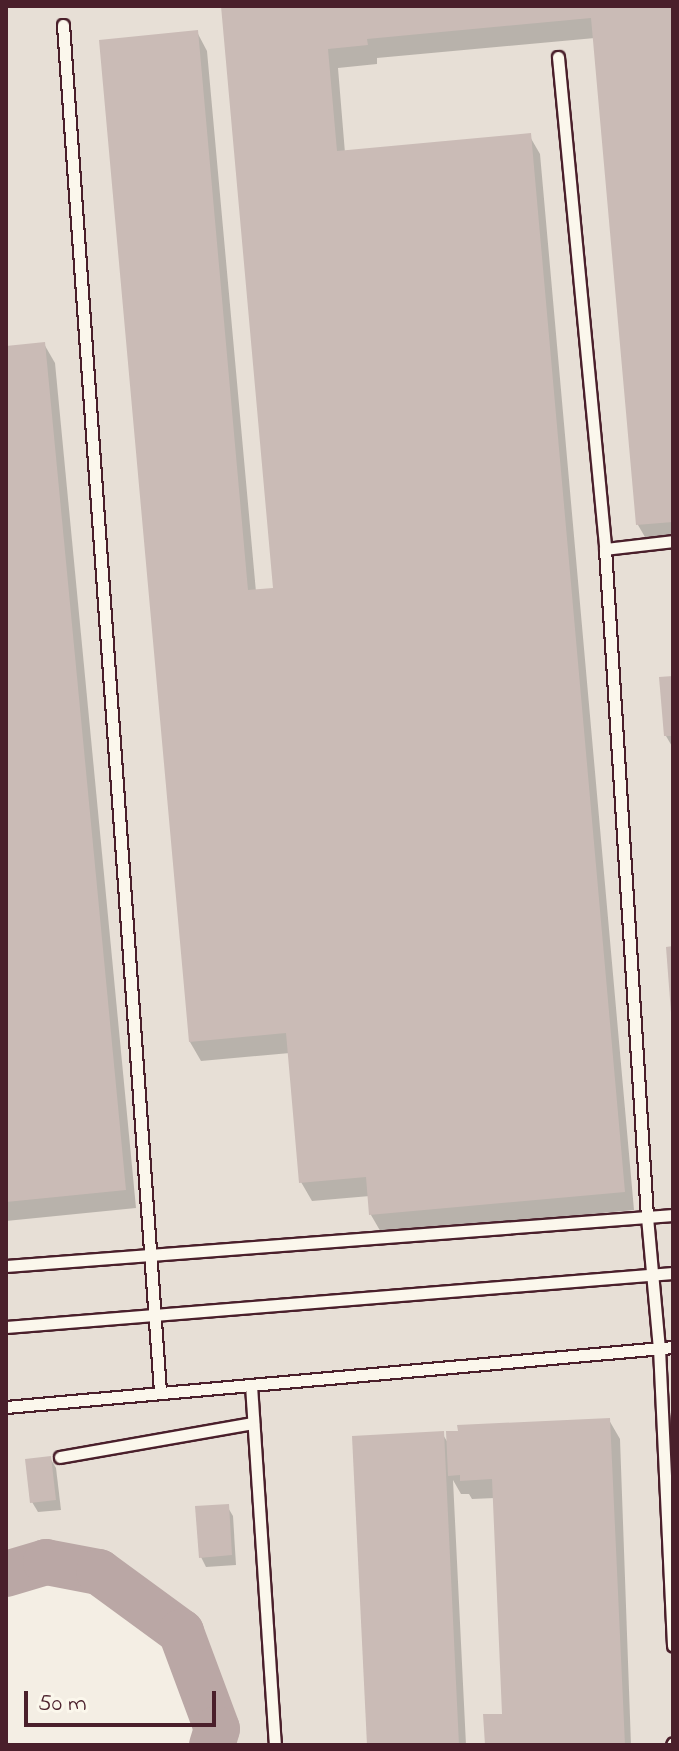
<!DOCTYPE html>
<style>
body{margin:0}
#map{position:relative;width:679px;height:1751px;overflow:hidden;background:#f4eee4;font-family:"Indie Flower",sans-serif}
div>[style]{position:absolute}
.built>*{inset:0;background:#e7dfd6}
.shadow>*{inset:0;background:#0003}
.river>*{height:46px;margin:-23px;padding:0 23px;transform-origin:23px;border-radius:23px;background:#baa7a5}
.building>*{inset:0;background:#cabbb6}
.roads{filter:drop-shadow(2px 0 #4a1f2b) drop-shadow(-2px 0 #4a1f2b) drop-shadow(0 2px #4a1f2b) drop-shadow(0 -2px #4a1f2b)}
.service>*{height:11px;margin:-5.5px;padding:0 5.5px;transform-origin:5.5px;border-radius:5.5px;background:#fbf7ec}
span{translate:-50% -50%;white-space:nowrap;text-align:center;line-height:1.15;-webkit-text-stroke:7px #fbf7ec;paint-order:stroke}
.frame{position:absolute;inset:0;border:8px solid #4a1f2b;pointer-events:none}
.scale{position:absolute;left:24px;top:1691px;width:192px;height:36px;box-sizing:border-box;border:4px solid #4a1f2b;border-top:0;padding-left:10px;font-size:24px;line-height:28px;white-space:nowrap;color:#4a1f2b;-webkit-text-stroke:6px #fbf7ec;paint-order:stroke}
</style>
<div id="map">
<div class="built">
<i style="clip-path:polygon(6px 6px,673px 6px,673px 1745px,216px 1745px,204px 1701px,137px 1603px,66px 1562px,6px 1558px)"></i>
</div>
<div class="shadow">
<i style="clip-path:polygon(223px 6px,673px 6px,673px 542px,649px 544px,638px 525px,595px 38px,377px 58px,377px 64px,338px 68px,345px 153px,529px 135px,540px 154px,634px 1210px,382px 1234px,371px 1215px,370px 1196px,312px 1201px,301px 1182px,290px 1053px,201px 1061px,190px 1042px,197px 32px,207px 51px,256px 592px,275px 590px)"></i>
<i style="clip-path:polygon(44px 344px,55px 363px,136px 1208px,6px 1221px,6px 348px)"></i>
<i style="clip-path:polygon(673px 678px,673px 748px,666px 736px)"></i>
<i style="clip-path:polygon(609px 1420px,620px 1439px,631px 1745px,487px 1745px,504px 1716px,495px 1498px,472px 1499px,469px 1494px,461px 1494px,453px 1480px,466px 1745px,369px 1745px,442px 1433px,448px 1443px)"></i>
<i style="clip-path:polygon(50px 1458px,56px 1468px,61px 1510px,38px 1512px,32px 1502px)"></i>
<i style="clip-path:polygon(227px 1506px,233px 1516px,236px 1565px,206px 1567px,201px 1557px)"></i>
</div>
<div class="river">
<i style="left:6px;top:1574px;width:42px;rotate:-16.7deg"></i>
<i style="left:46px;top:1562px;width:54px;rotate:10.7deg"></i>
<i style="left:99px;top:1572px;width:102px;rotate:36.2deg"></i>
<i style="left:181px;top:1632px;width:103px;rotate:69.6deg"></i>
<i style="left:217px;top:1729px;width:17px;rotate:107deg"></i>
</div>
<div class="building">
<i style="clip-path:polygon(221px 6px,673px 6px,673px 522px,636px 525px,591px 18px,367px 39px,368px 45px,328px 49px,337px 151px,531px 133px,625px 1192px,369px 1215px,366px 1177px,299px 1183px,286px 1033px,189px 1042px,99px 40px,198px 30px,248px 590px,273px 588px)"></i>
<i style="clip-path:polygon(45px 342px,126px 1190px,6px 1202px,6px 346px)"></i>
<i style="clip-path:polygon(673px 676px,673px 736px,664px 736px,659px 677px)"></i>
<i style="clip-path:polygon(673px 946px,673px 1013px,671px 1013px,666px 947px)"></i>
<i style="clip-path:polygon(610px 1418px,625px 1745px,485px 1745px,483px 1714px,502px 1714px,492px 1479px,460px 1481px,460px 1475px,448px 1476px,446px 1431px,458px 1431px,457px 1425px)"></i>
<i style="clip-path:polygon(444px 1431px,459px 1745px,367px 1745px,352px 1436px)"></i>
<i style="clip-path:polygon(51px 1456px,56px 1500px,30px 1503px,25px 1459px)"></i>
<i style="clip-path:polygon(229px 1504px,232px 1555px,199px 1558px,195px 1506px)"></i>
</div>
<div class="roads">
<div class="service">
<i style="left:63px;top:25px;width:1371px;rotate:85.94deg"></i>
<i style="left:558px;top:57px;width:494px;rotate:84.5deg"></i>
<i style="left:605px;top:549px;width:669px;rotate:86.4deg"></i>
<i style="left:647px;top:1217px;width:132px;rotate:84.8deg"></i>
<i style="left:659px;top:1348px;width:298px;rotate:87.3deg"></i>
<i style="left:605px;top:549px;width:68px;rotate:-6.7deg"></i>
<i style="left:6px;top:1266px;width:669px;rotate:-4.37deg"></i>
<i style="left:6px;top:1327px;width:669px;rotate:-4.63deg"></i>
<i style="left:251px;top:1385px;width:361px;rotate:86.2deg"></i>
<i style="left:6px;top:1407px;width:670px;rotate:-5.14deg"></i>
<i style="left:60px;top:1457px;width:196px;rotate:-10deg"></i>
<i style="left:672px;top:1745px;width:2px;rotate:-63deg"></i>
</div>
</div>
<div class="frame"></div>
<div class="scale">50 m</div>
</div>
